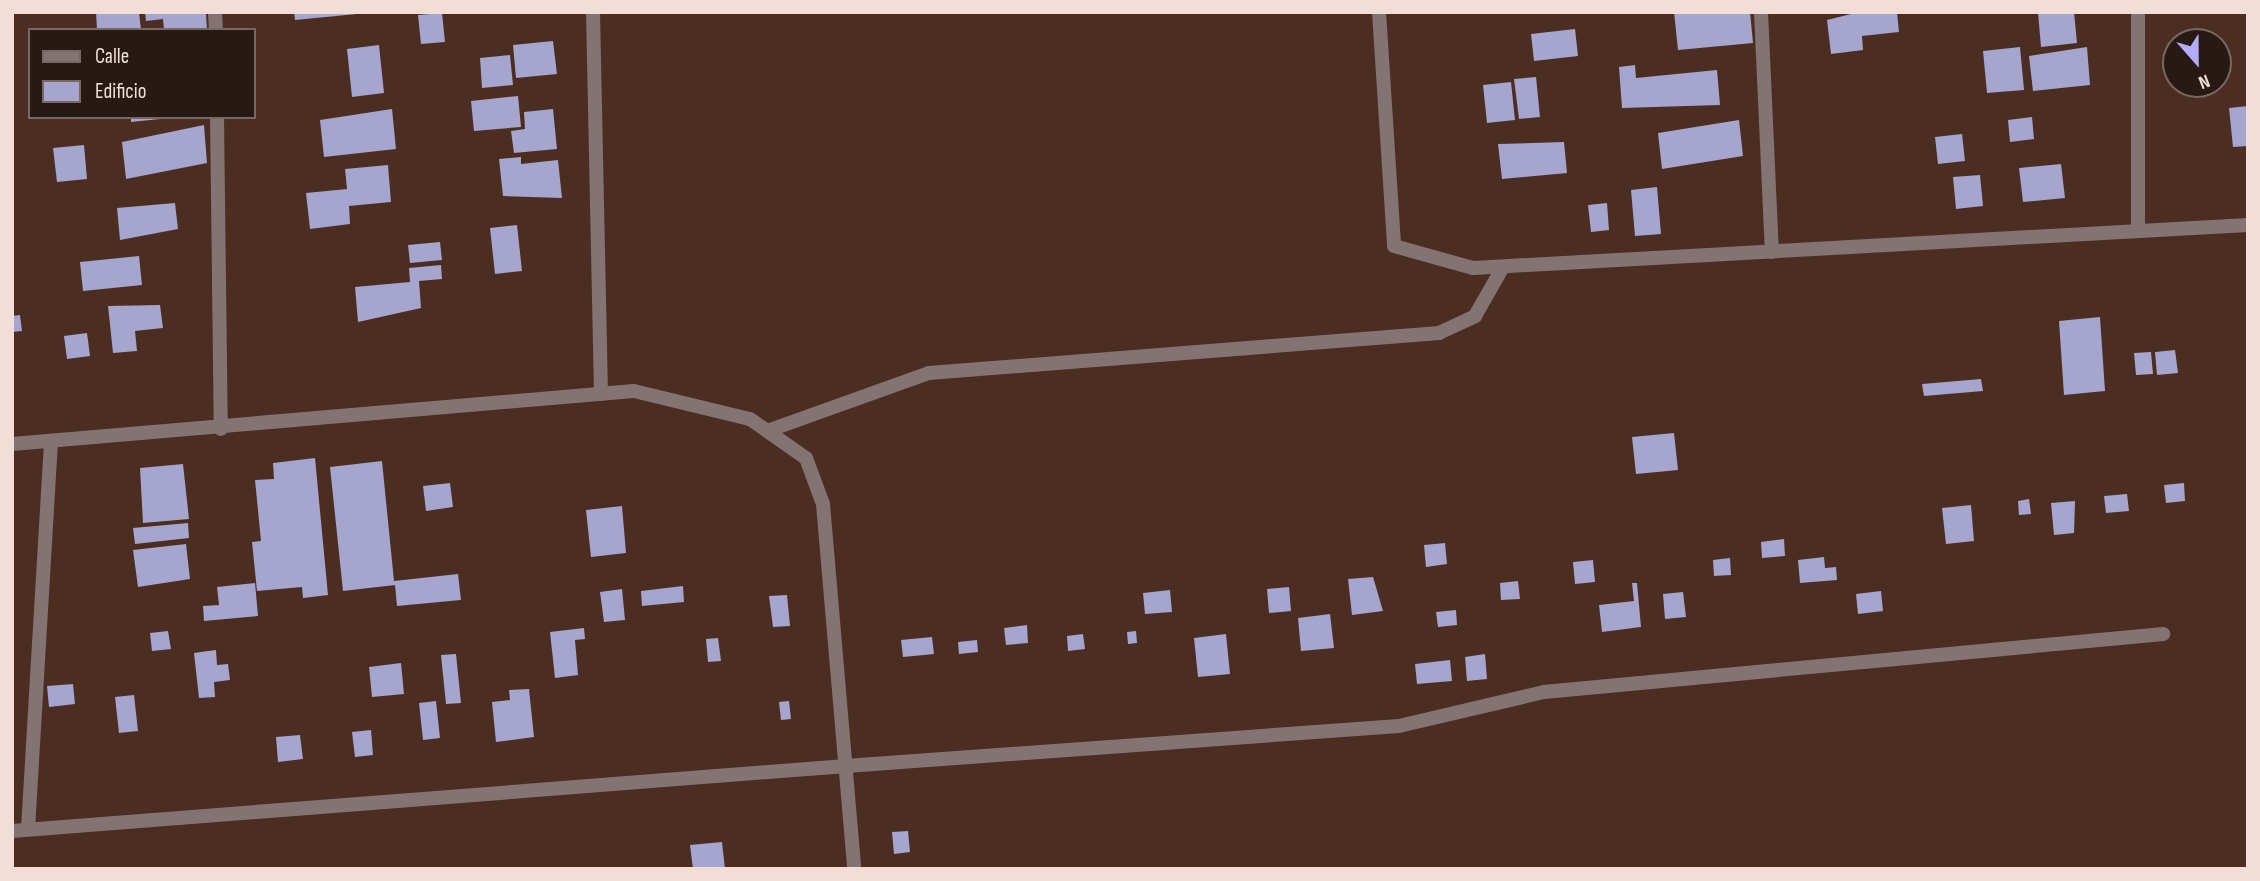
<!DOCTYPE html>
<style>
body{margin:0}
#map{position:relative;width:2260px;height:881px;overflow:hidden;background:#4b2d22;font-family:"Sofia Sans Condensed",sans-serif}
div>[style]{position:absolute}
.building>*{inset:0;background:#a5a5ce}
.lane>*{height:14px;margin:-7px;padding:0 7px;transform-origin:7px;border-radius:7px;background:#847373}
.street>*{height:14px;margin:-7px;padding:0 7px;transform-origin:7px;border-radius:7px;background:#847373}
span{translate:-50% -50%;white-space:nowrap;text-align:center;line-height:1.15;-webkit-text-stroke:7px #271a15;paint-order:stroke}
.frame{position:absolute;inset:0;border:14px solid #f2ded7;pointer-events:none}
.legend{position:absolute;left:28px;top:28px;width:228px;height:91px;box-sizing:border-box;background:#271a15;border:2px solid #786863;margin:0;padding:9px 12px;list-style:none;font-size:21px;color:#f2ded7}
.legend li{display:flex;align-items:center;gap:14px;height:35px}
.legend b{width:35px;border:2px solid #786863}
.north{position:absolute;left:2162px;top:28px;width:70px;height:70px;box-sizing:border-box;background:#271a15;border:2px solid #786863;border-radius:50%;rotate:159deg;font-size:19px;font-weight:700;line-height:28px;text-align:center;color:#f2ded7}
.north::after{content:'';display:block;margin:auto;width:24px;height:32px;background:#b5acf8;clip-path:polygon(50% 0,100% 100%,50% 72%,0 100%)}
</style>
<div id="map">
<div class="building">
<i style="clip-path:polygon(96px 12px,139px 12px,141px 30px,97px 30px)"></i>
<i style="clip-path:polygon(145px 12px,206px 14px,207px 30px,164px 30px,163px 19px,146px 21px)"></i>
<i style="clip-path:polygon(294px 12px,356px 12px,357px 14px,295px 20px)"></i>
<i style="clip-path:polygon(1674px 12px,1750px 12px,1753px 43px,1678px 50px)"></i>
<i style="clip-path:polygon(1859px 12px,1897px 12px,1899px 32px,1862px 36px,1863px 50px,1831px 54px,1827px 20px)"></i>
<i style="clip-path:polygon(2038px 12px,2074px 12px,2077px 43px,2041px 47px)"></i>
<i style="clip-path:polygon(442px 13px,445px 42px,421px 44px,418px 15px)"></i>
<i style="clip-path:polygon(1575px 29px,1578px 56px,1534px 61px,1531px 34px)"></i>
<i style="clip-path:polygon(553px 41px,557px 74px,516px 78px,513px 45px)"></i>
<i style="clip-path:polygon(379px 45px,384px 93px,352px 97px,347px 49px)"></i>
<i style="clip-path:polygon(2020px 47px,2024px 90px,1987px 93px,1983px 51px)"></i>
<i style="clip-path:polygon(2087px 47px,2090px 85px,2033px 91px,2029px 56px)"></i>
<i style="clip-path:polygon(510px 55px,513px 85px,482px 88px,480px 58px)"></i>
<i style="clip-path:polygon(1635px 65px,1636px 78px,1717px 70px,1720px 105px,1622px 108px,1619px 67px)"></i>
<i style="clip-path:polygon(1536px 77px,1540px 117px,1519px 119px,1514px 79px)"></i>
<i style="clip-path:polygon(1511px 82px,1515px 120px,1487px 123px,1483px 85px)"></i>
<i style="clip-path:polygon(518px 96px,521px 127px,474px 131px,471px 101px)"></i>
<i style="clip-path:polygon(2248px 106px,2248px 146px,2233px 147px,2229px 108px)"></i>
<i style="clip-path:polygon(392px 109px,396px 149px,324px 157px,320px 120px)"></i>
<i style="clip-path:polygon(553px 109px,557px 149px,514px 153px,511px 131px,525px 129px,524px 112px)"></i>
<i style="clip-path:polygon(131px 117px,160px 117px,160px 119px,131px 122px)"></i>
<i style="clip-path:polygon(2032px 117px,2034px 139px,2010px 142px,2008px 120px)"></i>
<i style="clip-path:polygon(1739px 120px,1743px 156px,1662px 169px,1658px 133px)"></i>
<i style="clip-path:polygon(204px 125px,207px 163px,126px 179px,122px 142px)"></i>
<i style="clip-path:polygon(1962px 134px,1965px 161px,1938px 164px,1935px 137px)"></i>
<i style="clip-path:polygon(1564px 142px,1567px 173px,1502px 179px,1498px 144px)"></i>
<i style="clip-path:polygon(84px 145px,87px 179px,57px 182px,53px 148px)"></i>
<i style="clip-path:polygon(521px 157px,521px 164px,558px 160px,562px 198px,503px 196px,499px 159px)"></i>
<i style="clip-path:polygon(2061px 164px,2065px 198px,2023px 202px,2019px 168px)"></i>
<i style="clip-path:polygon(388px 165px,391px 202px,349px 206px,350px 224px,310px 229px,306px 193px,347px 189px,345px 169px)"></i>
<i style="clip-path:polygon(1980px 175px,1983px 206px,1956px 209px,1953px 177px)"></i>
<i style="clip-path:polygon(1657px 187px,1661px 234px,1635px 236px,1631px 190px)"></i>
<i style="clip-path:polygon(175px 203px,178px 229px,120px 240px,117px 208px)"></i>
<i style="clip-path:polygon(1607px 203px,1609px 230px,1591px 232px,1588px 205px)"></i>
<i style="clip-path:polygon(517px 225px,522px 271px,495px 274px,490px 228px)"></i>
<i style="clip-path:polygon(440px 242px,442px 260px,410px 263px,408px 245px)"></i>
<i style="clip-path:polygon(139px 256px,142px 285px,83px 291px,80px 262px)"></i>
<i style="clip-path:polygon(441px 265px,442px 279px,419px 281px,421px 308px,358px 322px,355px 287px,410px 282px,409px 268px)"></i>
<i style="clip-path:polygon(160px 305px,163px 328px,135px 331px,137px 351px,113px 353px,108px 306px)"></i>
<i style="clip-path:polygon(20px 315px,22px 331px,12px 332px,12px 316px)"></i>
<i style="clip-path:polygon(2100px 317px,2105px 391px,2064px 395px,2059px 321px)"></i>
<i style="clip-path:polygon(87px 333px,90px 356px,67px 359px,64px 336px)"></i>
<i style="clip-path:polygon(2175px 350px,2178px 373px,2157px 375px,2155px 352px)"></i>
<i style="clip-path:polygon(2151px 352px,2153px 374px,2136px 375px,2134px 353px)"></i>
<i style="clip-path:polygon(1981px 379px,1983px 391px,1924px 396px,1922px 384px)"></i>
<i style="clip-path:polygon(1674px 433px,1678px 470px,1636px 474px,1632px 437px)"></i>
<i style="clip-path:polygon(315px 458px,328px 595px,303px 598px,302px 587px,257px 591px,252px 542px,261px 541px,255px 480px,274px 479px,273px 463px)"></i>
<i style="clip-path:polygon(382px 461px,394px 581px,458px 574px,461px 600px,397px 606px,395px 585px,343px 591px,330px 467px)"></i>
<i style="clip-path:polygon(183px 464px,189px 519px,143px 523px,140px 468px)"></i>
<i style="clip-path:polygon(450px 483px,453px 507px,426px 511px,423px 486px)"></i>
<i style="clip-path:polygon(2184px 483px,2185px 501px,2166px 503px,2164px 485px)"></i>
<i style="clip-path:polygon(2127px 494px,2129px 511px,2106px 513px,2104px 496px)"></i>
<i style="clip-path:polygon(2029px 499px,2031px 514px,2019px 515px,2018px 501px)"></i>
<i style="clip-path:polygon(2075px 501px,2074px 533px,2054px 535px,2051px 503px)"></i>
<i style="clip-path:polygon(1971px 505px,1974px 541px,1946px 544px,1942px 508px)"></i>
<i style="clip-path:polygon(622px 506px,626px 553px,591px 557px,586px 510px)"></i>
<i style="clip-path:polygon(188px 523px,189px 538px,135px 544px,133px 528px)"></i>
<i style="clip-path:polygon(1784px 539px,1785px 556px,1762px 558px,1761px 542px)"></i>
<i style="clip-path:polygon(1445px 543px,1447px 564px,1426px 567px,1424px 545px)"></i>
<i style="clip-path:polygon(186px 544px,190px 579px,138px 587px,133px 550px)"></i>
<i style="clip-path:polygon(1824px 557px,1825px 568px,1836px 567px,1837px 580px,1800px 583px,1798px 560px)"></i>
<i style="clip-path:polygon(1730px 558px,1731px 575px,1714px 576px,1713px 560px)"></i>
<i style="clip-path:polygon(1593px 560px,1595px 582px,1575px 584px,1573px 562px)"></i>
<i style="clip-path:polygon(1373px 577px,1383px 611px,1352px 615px,1348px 579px)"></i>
<i style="clip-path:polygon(1518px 581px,1520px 599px,1501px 600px,1500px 583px)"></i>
<i style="clip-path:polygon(255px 583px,258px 616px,204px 621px,203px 606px,219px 605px,217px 587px)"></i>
<i style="clip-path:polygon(1632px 583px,1637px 583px,1641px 627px,1602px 632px,1599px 605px,1634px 601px)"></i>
<i style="clip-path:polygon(683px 586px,684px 602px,642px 606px,641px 591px)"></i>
<i style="clip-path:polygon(1289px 587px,1291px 611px,1269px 613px,1267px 589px)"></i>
<i style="clip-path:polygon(622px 589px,625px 620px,604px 622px,600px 592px)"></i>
<i style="clip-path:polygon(1170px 590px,1172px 612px,1145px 614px,1143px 593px)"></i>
<i style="clip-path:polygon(1881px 591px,1883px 611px,1858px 614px,1856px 594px)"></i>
<i style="clip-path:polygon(1683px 592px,1686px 617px,1665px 619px,1663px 594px)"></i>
<i style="clip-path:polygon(787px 595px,790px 626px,773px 627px,769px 596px)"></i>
<i style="clip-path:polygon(1456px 610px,1457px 625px,1438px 627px,1436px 612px)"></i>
<i style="clip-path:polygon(1330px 614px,1334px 648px,1301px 651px,1298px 618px)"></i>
<i style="clip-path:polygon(1027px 625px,1028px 643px,1006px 645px,1004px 628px)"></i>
<i style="clip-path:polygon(584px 628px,585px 639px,575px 640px,578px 675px,555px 678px,550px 632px)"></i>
<i style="clip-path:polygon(168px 631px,171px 649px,152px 651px,150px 633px)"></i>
<i style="clip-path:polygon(1136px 631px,1137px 643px,1128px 644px,1127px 632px)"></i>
<i style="clip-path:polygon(1083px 634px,1085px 649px,1068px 651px,1067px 636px)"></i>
<i style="clip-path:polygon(1226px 634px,1230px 674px,1198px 677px,1194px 638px)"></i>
<i style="clip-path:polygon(932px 637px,934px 654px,903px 657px,901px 640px)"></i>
<i style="clip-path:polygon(718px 638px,721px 661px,708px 662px,706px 639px)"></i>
<i style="clip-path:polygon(977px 640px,978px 652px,959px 654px,958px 642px)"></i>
<i style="clip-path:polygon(216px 650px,217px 665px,228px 664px,230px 680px,214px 682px,215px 697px,199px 698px,194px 653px)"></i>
<i style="clip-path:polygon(456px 654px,461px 703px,446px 704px,441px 655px)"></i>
<i style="clip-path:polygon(1485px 654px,1487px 679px,1467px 681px,1465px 657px)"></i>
<i style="clip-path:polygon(1450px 660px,1452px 681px,1417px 684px,1415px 664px)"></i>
<i style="clip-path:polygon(401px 663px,404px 694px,372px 697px,369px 667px)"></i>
<i style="clip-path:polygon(73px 684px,75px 704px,49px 707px,47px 686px)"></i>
<i style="clip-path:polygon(529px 689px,534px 737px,496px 742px,492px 702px,510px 700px,509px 690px)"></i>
<i style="clip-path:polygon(134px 695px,138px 731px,119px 733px,115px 697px)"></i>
<i style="clip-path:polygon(436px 701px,440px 738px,423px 740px,419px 703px)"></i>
<i style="clip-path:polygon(789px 701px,791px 719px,781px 720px,779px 702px)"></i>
<i style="clip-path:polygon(371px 730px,373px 755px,355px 757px,352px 732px)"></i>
<i style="clip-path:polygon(300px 735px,303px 759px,278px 762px,276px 737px)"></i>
<i style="clip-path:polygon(908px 831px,910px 852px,894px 854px,892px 832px)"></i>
<i style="clip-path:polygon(722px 842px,725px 869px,693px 869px,690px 845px)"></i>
</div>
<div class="lane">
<i style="left:767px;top:431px;width:172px;rotate:-19.7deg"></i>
<i style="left:929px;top:373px;width:512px;rotate:-4.48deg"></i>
<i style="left:1439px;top:333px;width:40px;rotate:-25deg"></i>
<i style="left:1475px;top:316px;width:56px;rotate:-60.3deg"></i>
<i style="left:846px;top:766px;width:554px;rotate:-4.14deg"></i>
<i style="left:1399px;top:726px;width:149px;rotate:-13.2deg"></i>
<i style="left:1544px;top:692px;width:622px;rotate:-5.35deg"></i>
</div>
<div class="street">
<i style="left:215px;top:12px;width:18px;rotate:87deg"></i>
<i style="left:593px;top:12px;width:382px;rotate:88.8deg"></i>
<i style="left:1379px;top:12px;width:234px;rotate:86.3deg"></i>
<i style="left:1394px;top:246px;width:82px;rotate:15.6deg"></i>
<i style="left:1473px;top:268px;width:776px;rotate:-3.18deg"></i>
<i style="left:1761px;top:12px;width:240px;rotate:87.4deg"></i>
<i style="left:217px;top:117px;width:312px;rotate:89.3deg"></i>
<i style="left:2138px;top:231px;width:219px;rotate:-90deg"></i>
<i style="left:12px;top:444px;width:624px;rotate:-4.87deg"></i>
<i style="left:634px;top:391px;width:119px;rotate:13.6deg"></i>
<i style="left:750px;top:419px;width:68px;rotate:34.9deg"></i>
<i style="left:806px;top:458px;width:49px;rotate:69.7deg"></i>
<i style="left:823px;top:504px;width:366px;rotate:85.1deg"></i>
<i style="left:28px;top:829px;width:385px;rotate:-86.6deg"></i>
<i style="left:12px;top:831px;width:837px;rotate:-4.46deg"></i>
</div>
<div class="frame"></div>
<ul class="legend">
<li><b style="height:9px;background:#847373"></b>Calle</li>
<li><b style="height:19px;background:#a5a5ce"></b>Edificio</li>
</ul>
<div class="north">N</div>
</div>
